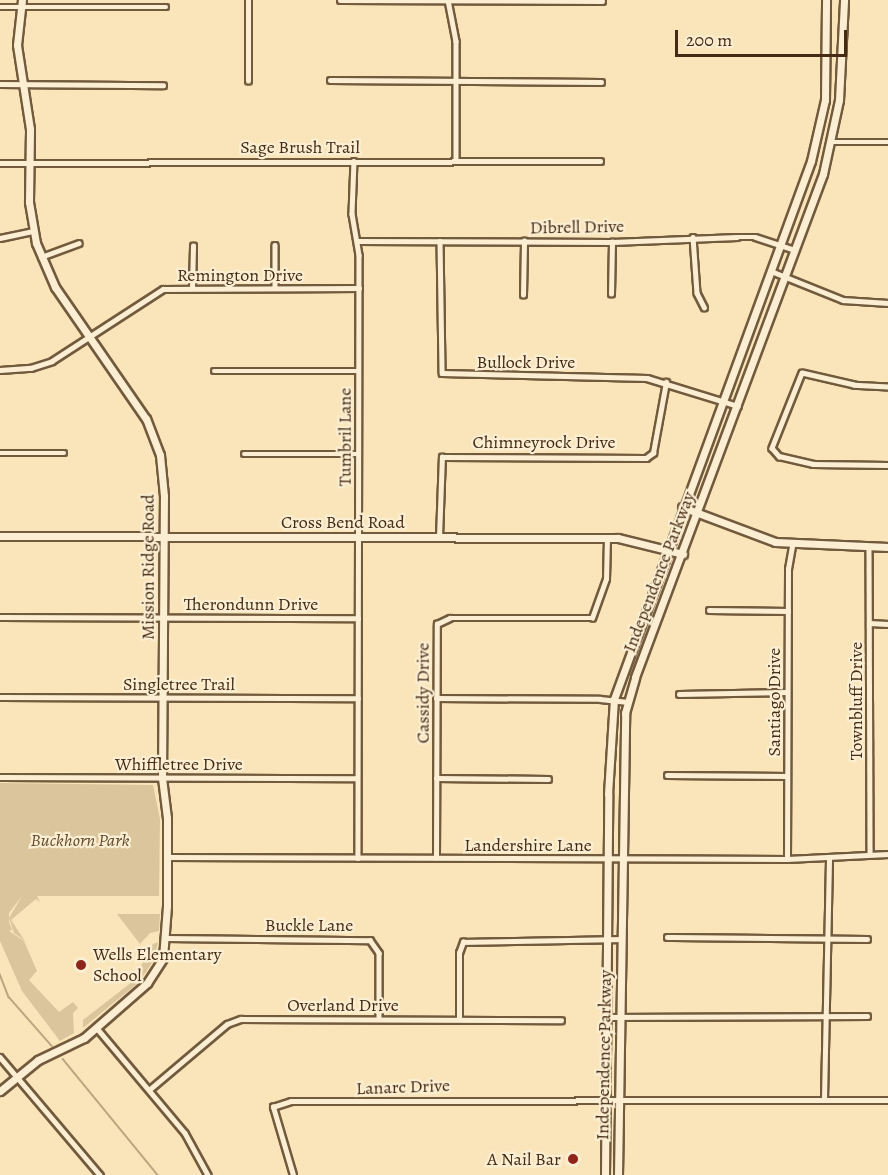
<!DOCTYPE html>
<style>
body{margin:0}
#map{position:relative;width:888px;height:1175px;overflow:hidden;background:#f9e5b9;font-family:Alegreya,serif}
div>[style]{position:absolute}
.green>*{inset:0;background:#dac59d}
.stream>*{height:1.5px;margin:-0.75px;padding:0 0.75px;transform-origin:0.75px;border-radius:0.75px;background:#bca681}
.roads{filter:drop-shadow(2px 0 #725a3d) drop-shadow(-2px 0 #725a3d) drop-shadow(0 2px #725a3d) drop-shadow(0 -2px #725a3d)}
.street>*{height:4.5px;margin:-2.25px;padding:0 2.25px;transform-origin:2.25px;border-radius:2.25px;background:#fbeed2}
.secondary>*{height:7px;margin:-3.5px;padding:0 3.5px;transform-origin:3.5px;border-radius:3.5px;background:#fbeed2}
.dots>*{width:16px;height:16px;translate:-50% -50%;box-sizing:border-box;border:3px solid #fbeed2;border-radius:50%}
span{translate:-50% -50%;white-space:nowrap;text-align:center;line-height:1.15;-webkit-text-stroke:4.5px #fbeed2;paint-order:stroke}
.street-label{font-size:18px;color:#452b14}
.park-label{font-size:18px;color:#634a2f;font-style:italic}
.poi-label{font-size:18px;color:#452b14}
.left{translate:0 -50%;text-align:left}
.right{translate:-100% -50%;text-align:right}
.scale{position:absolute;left:675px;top:30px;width:172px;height:27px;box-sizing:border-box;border:3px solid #452b14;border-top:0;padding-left:8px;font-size:18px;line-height:21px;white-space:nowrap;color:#452b14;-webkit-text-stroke:4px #fbeed2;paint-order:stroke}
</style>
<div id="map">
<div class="green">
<i style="clip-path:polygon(0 783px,153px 785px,160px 819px,159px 896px,37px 896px,40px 902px,36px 899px,11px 920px,25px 941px,14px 933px,9px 918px,22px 896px,9px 913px,9px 922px,12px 930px,9px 931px,24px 941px,37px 971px,29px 980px,59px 1012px,73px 1002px,78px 1008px,73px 1013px,74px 1033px,60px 1041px,22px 991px,0 941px)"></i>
<i style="clip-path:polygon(117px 914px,160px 914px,159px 931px,150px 933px,140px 944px)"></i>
<i style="clip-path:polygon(158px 942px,154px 960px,139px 982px,83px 1028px,83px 1020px,132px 982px,153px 944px)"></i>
</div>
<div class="stream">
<i style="left:0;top:974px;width:25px;rotate:69deg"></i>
<i style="left:9px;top:997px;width:65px;rotate:48.7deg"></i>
<i style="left:63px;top:1059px;width:150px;rotate:50.7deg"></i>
</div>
<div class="roads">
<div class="street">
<i style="left:340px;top:0;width:262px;rotate:0.2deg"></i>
<i style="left:448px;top:0;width:42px;rotate:79deg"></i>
<i style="left:456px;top:41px;width:120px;rotate:90deg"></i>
<i style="left:0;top:7px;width:166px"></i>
<i style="left:330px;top:80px;width:271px;rotate:0.4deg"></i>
<i style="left:248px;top:81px;width:81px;rotate:-90deg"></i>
<i style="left:0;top:84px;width:163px;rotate:0.4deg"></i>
<i style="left:832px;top:142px;width:56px"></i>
<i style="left:354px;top:161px;width:53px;rotate:92.2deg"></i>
<i style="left:352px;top:214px;width:42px;rotate:80.3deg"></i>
<i style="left:359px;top:255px;width:603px;rotate:90.1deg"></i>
<i style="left:0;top:163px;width:600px;rotate:-0.19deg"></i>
<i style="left:693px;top:237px;width:56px;rotate:85.9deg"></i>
<i style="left:697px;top:293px;width:16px;rotate:63deg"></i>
<i style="left:0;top:238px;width:34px;rotate:-12deg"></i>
<i style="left:357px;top:241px;width:255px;rotate:0.2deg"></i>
<i style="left:612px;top:242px;width:125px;rotate:-2.3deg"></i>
<i style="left:737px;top:237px;width:18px"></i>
<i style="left:755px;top:237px;width:42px;rotate:18deg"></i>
<i style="left:440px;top:241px;width:132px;rotate:89.1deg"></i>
<i style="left:442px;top:373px;width:205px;rotate:1.4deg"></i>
<i style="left:647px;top:378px;width:95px;rotate:17.1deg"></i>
<i style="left:275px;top:245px;width:43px;rotate:90deg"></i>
<i style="left:41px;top:257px;width:40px;rotate:-20.2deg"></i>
<i style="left:771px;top:271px;width:78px;rotate:21.9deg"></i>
<i style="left:843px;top:300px;width:45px;rotate:3.8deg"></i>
<i style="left:192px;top:288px;width:42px;rotate:-88.6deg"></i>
<i style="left:611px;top:294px;width:52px;rotate:-88.9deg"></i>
<i style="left:523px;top:295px;width:54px;rotate:-88.9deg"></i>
<i style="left:0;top:370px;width:31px;rotate:-4deg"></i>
<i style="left:31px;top:368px;width:22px;rotate:-18deg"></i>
<i style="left:52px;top:361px;width:132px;rotate:-33deg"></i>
<i style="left:163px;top:289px;width:196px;rotate:-0.3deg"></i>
<i style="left:214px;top:371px;width:145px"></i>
<i style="left:888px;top:387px;width:34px;rotate:-177deg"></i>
<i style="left:854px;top:385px;width:53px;rotate:-167deg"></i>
<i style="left:802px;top:373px;width:81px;rotate:111.8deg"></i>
<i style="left:772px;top:448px;width:11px;rotate:49deg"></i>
<i style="left:779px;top:456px;width:35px;rotate:13deg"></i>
<i style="left:813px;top:464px;width:75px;rotate:0.8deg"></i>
<i style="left:0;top:453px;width:64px"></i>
<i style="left:244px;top:454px;width:115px"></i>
<i style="left:439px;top:537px;width:80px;rotate:-87.9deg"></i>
<i style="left:442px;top:457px;width:204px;rotate:0.3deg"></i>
<i style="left:646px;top:458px;width:9px;rotate:-36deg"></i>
<i style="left:653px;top:453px;width:72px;rotate:-79.6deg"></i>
<i style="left:869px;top:547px;width:307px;rotate:89.8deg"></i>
<i style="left:709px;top:610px;width:79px;rotate:0.7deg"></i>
<i style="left:0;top:617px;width:358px;rotate:0.2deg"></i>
<i style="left:869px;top:623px;width:19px;rotate:3deg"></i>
<i style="left:679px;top:694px;width:108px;rotate:-1.1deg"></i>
<i style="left:0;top:697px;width:358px;rotate:0.2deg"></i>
<i style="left:436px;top:698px;width:164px;rotate:0.3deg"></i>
<i style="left:600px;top:699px;width:28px;rotate:6deg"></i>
<i style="left:667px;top:775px;width:120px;rotate:0.5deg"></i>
<i style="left:0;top:777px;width:357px;rotate:0.2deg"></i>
<i style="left:436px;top:778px;width:112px;rotate:0.5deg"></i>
<i style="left:167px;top:857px;width:620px;rotate:0.18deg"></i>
<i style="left:787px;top:859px;width:101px;rotate:-2.8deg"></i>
<i style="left:436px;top:858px;width:234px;rotate:-89.8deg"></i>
<i style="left:437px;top:624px;width:14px;rotate:-25deg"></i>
<i style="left:450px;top:618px;width:142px"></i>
<i style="left:592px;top:618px;width:41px;rotate:-70.3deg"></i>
<i style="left:606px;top:579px;width:41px;rotate:-88.6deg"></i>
<i style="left:787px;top:859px;width:290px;rotate:-89.8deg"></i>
<i style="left:788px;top:569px;width:23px;rotate:-80deg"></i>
<i style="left:667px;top:937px;width:200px;rotate:0.6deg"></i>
<i style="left:166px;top:938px;width:204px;rotate:0.6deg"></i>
<i style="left:370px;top:940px;width:16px;rotate:55deg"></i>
<i style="left:379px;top:953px;width:66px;rotate:90deg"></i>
<i style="left:608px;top:1017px;width:259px;rotate:-0.2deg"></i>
<i style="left:459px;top:1019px;width:66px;rotate:-90deg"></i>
<i style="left:459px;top:953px;width:12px;rotate:-70deg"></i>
<i style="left:463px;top:942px;width:158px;rotate:-1.1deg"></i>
<i style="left:96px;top:1027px;width:138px;rotate:50deg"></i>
<i style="left:185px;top:1133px;width:48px;rotate:61.3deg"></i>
<i style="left:0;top:1057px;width:155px;rotate:49.7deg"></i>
<i style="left:149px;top:1090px;width:102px;rotate:-40.2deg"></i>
<i style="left:227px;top:1024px;width:15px;rotate:-20deg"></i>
<i style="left:241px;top:1019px;width:320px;rotate:0.2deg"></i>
<i style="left:824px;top:1099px;width:240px;rotate:-88.8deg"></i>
<i style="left:293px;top:1175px;width:71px;rotate:-106.4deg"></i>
<i style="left:273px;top:1107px;width:19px;rotate:-18deg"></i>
<i style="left:291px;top:1101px;width:597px;rotate:-0.1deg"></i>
</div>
<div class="secondary">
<i style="left:682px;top:507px;width:99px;rotate:20.6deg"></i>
<i style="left:775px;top:542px;width:113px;rotate:2.5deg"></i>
<i style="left:0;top:536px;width:618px;rotate:0.19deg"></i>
<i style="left:618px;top:538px;width:67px;rotate:13.8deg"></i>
<i style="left:0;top:1091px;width:49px;rotate:-39.2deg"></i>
<i style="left:38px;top:1060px;width:51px;rotate:-25.6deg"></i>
<i style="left:84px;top:1038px;width:84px;rotate:-41.1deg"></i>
<i style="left:147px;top:983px;width:30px;rotate:-57deg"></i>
<i style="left:163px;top:958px;width:52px;rotate:-85.6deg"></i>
<i style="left:167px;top:906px;width:88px;rotate:-90deg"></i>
<i style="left:167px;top:818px;width:40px;rotate:-97.1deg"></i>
<i style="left:162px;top:778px;width:282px;rotate:-89.6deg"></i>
<i style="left:164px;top:496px;width:41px;rotate:-95.6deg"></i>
<i style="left:160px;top:455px;width:39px;rotate:-111deg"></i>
<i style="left:146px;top:419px;width:160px;rotate:-124.6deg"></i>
<i style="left:55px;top:287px;width:48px;rotate:-113.4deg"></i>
<i style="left:36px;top:243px;width:42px;rotate:-99.7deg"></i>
<i style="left:29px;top:202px;width:73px;rotate:-89.2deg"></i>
<i style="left:30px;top:129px;width:85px;rotate:-98.8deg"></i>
<i style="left:17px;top:45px;width:45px;rotate:-83.7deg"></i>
<i style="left:605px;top:1175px;width:381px;rotate:-89.5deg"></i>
<i style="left:608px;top:794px;width:95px;rotate:-86.4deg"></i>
<i style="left:614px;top:699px;width:573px;rotate:-69.89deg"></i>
<i style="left:811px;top:161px;width:63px;rotate:-77.1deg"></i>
<i style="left:825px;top:100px;width:100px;rotate:-89.4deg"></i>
<i style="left:618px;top:1175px;width:462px;rotate:-89.1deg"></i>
<i style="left:625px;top:713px;width:37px;rotate:-74deg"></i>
<i style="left:635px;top:677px;width:537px;rotate:-69.51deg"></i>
<i style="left:823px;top:174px;width:76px;rotate:-77.8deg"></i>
<i style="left:839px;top:100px;width:100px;rotate:-87.1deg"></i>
</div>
</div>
<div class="dots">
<i style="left:81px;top:965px;background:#8f2418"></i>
<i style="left:573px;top:1159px;background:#8f2418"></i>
</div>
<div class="street-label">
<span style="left:300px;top:147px">Sage Brush Trail</span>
<span style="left:577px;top:227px;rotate:-1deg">Dibrell Drive</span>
<span style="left:240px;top:275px">Remington Drive</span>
<span style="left:526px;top:362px">Bullock Drive</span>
<span style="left:345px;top:437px;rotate:-90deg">Tumbril Lane</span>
<span style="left:544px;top:442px">Chimneyrock Drive</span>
<span style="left:343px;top:522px">Cross Bend Road</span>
<span style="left:148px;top:567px;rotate:-90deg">Mission Ridge Road</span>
<span style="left:659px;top:572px;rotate:-69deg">Independence Parkway</span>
<span style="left:251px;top:604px">Therondunn Drive</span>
<span style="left:179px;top:684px">Singletree Trail</span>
<span style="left:423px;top:693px;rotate:-90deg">Cassidy Drive</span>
<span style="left:856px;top:701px;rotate:-90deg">Townbluff Drive</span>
<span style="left:774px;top:702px;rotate:-90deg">Santiago Drive</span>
<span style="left:179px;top:764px">Whiffletree Drive</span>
<span style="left:528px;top:845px">Landershire Lane</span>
<span style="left:309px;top:925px">Buckle Lane</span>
<span style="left:343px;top:1005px">Overland Drive</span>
<span style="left:604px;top:1055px;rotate:-89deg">Independence Parkway</span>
<span style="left:403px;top:1087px;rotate:-2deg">Lanarc Drive</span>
</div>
<div class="park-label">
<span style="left:80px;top:840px">Buckhorn Park</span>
</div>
<div class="poi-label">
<span class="left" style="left:93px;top:965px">Wells Elementary<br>School</span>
<span class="right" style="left:561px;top:1159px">A Nail Bar</span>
</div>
<div class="scale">200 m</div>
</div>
